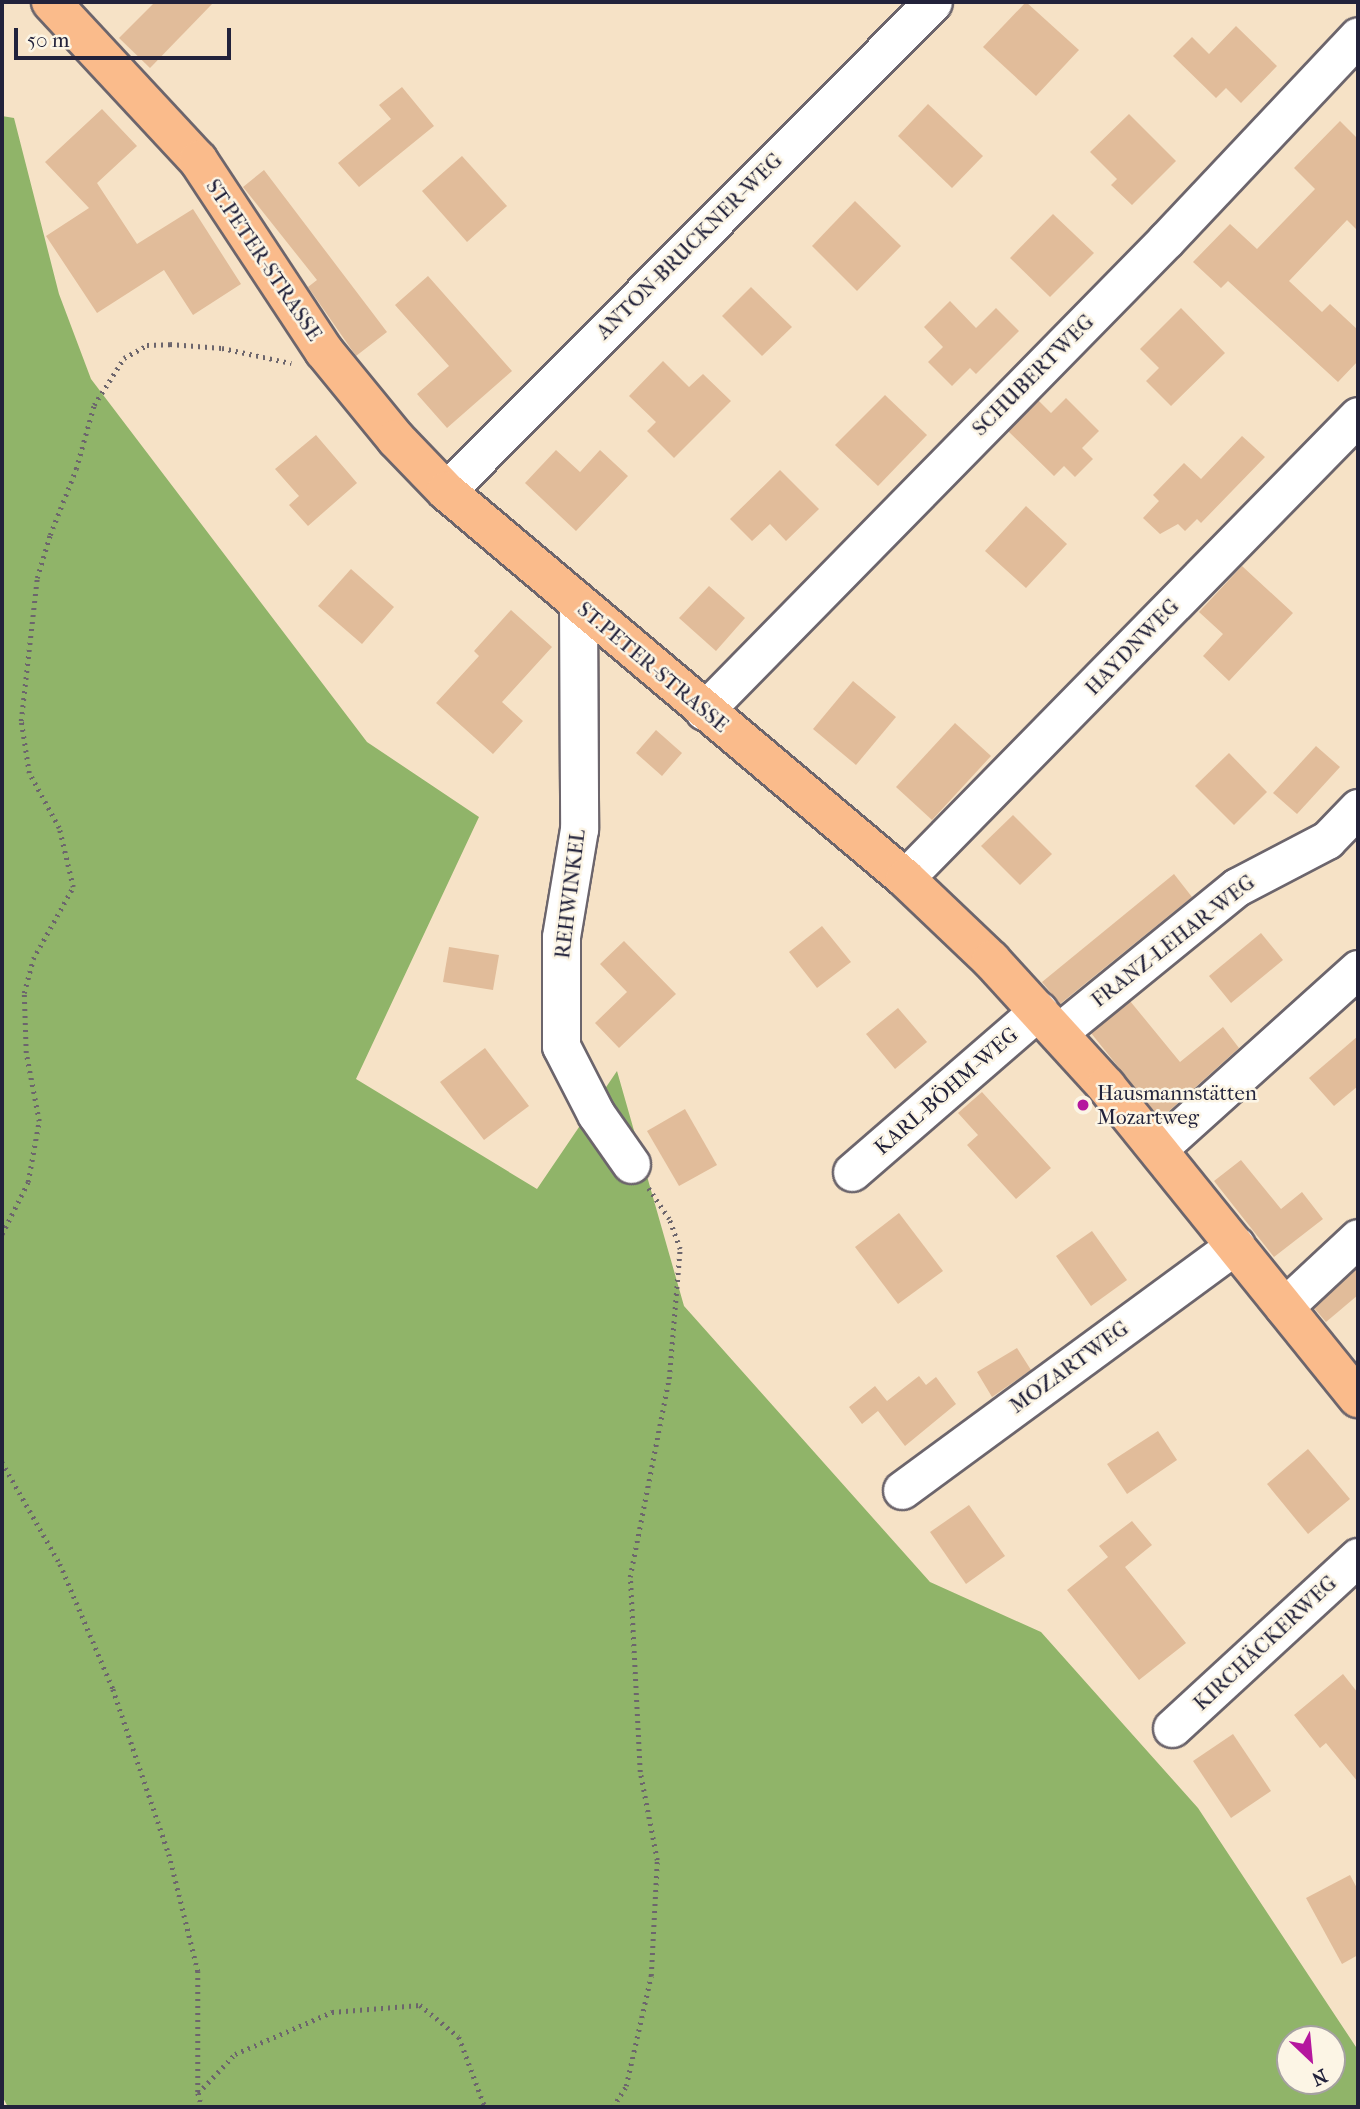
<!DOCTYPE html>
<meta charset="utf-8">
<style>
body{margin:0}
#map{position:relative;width:1360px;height:2109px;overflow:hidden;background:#f6e2c6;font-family:"IM FELL French Canon",serif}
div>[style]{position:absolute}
.forest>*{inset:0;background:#90b469}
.building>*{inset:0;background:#e1bc9a}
.path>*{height:4.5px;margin-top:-2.25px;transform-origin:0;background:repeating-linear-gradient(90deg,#6c656c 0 2px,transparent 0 7px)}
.roads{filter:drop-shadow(2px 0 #6c656c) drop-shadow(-2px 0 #6c656c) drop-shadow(0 2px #6c656c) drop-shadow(0 -2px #6c656c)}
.minor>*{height:37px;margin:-18.5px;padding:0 18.5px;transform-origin:18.5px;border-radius:18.5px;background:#fff}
.major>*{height:38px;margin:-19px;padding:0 19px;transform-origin:19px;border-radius:19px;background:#fabb8b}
.dots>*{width:19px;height:19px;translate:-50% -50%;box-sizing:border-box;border:4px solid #fcf5e5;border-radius:50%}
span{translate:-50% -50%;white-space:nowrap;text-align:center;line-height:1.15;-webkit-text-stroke:5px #fcf5e5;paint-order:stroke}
.street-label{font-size:21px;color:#22223b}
.poi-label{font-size:21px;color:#22223b}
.left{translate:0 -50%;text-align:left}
.frame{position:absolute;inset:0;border:4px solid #22223b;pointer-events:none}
.north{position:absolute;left:1276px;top:2025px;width:70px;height:70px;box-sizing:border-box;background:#fcf5e5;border:2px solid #a5a1a1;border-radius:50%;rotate:154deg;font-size:19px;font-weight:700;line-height:28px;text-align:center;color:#22223b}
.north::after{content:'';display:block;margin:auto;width:24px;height:32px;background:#b5179e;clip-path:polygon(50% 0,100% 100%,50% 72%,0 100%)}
.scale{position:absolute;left:14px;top:28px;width:217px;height:32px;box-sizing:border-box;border:4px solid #22223b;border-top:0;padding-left:9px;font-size:21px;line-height:24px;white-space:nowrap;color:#22223b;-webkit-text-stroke:5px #fcf5e5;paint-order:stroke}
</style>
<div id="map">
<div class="forest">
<i style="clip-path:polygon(evenodd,2px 116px,14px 118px,59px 294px,91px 379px,367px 742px,479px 817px,356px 1079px,537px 1189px,617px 1071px,684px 1306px,930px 1582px,1041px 1632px,1198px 1808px,1358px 2050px,1358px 2107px,8px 2107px,2px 2096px,2px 116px,1290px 2039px,1332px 2039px,1332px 2081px,1290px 2081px,1290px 2039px)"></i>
</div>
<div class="building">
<i style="clip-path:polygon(155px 2px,214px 2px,150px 68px,119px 38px)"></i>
<i style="clip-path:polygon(1026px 2px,1079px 50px,1036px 96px,983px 47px)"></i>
<i style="clip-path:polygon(1236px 26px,1277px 66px,1241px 103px,1226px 88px,1216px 98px,1173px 56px,1192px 37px,1209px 54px)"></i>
<i style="clip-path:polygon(402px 87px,434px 126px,359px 187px,338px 163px,391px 119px,379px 105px)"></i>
<i style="clip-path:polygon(928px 104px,983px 156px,952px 188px,898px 136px)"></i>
<i style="clip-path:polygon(102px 109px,137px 146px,97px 183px,137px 244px,193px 209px,241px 284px,193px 315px,164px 270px,97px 313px,46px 236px,89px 208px,45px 162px)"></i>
<i style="clip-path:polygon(1129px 114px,1176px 161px,1132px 205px,1111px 185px,1117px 179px,1090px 152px)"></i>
<i style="clip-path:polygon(1340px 121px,1358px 139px,1358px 231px,1347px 220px,1289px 281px,1322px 312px,1330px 304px,1358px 330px,1358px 361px,1338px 382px,1228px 281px,1221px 288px,1193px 262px,1230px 224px,1257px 249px,1315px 189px,1294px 168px)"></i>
<i style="clip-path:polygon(462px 156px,507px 206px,467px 242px,422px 191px)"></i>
<i style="clip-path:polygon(264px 170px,387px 332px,356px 356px,308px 287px,317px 280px,243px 187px)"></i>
<i style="clip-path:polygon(855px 201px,901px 246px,857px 291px,812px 246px)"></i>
<i style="clip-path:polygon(1053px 214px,1094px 253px,1050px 297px,1010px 258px)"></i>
<i style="clip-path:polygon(428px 276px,512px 371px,447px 428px,417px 394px,449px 366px,395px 305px)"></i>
<i style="clip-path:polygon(751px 287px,792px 327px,762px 356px,722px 316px)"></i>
<i style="clip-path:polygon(950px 301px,976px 328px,996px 308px,1019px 331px,976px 374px,970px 368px,952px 386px,928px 362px,943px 347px,924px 327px)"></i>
<i style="clip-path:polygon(1181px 308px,1225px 353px,1171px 406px,1146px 381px,1159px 368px,1140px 349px)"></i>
<i style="clip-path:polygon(663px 361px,689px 387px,703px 374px,731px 401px,674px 458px,647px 431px,656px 422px,629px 396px)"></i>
<i style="clip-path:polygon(885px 395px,927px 435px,878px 486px,835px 445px)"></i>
<i style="clip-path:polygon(1066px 398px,1099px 431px,1082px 448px,1093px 459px,1075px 477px,1064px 466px,1054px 476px,1008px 431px,1038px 400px,1051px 413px)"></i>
<i style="clip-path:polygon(316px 435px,357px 483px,308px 526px,289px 505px,299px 496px,275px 469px)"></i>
<i style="clip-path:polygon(1242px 436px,1265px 457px,1201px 523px,1197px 519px,1185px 531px,1178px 524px,1160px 534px,1143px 518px,1159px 501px,1153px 495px,1184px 463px,1201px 479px)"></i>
<i style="clip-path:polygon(556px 450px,580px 472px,600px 450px,628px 476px,576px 531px,525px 483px)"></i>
<i style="clip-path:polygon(780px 470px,819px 509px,786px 541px,770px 524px,752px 541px,730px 519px)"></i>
<i style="clip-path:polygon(1026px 506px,1067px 544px,1026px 588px,985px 551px)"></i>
<i style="clip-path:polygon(1242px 566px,1293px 613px,1229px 681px,1203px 656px,1223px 634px,1199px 612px)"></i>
<i style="clip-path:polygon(351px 569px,394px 607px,362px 644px,318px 606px)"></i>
<i style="clip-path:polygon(709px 586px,745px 618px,716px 651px,679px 618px)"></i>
<i style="clip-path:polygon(511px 610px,552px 647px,502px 702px,523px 721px,493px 754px,436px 703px,479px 656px,474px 651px)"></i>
<i style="clip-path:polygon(853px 681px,896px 717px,856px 765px,813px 729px)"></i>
<i style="clip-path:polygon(955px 723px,991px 756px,932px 820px,896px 787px)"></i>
<i style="clip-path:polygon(656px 730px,682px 753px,662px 776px,636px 753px)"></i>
<i style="clip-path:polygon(1316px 746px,1340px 767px,1297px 814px,1273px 793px)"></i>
<i style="clip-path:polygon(1229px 753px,1267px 792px,1234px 825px,1195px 786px)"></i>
<i style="clip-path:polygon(1013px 815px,1052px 854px,1020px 885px,981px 846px)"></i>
<i style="clip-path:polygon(1174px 874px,1192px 897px,1060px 1004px,1042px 982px)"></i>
<i style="clip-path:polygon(822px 926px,851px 962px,817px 988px,789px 952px)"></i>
<i style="clip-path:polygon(1261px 933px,1283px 960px,1231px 1003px,1209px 976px)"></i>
<i style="clip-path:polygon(624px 941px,676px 994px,619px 1048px,595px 1023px,627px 992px,600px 964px)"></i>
<i style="clip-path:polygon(449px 947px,499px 955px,493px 990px,443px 982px)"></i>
<i style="clip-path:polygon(1130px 1001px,1180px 1062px,1223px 1027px,1239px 1048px,1160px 1119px,1091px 1033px)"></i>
<i style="clip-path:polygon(898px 1008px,927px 1042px,895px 1069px,866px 1034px)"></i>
<i style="clip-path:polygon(1358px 1036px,1358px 1086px,1334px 1106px,1309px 1078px)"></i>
<i style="clip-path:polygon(485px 1048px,529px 1106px,484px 1140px,440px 1082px)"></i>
<i style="clip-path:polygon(982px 1092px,1051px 1168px,1016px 1199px,967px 1145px,978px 1135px,958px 1113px)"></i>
<i style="clip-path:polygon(685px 1109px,717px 1165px,679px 1186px,647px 1131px)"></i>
<i style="clip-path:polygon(1241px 1160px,1281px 1209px,1302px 1192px,1323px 1219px,1274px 1257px,1214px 1181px)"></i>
<i style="clip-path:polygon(899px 1213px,943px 1271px,898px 1304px,855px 1247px)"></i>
<i style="clip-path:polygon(1092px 1231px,1127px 1280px,1091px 1306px,1056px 1256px)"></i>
<i style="clip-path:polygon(1358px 1266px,1358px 1295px,1326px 1322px,1314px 1308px)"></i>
<i style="clip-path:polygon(1017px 1348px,1031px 1370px,992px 1397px,977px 1372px)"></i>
<i style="clip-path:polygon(919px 1376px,926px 1385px,936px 1377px,956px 1404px,905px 1446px,878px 1411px,862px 1424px,849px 1407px,875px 1386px,887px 1401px)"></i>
<i style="clip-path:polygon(1158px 1431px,1177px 1460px,1127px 1494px,1107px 1464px)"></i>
<i style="clip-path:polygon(1308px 1449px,1350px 1499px,1308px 1534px,1267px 1484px)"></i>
<i style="clip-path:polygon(969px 1505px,1005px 1556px,966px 1584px,930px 1532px)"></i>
<i style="clip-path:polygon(1132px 1521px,1152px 1545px,1125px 1567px,1186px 1643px,1139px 1680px,1067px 1590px,1108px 1557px,1099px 1546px)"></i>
<i style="clip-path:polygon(1343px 1674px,1358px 1693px,1358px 1782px,1326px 1743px,1320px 1748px,1294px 1715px)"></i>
<i style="clip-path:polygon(1233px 1734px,1271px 1791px,1231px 1818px,1193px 1761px)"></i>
<i style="clip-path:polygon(1350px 1875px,1358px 1890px,1358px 1955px,1342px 1964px,1306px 1898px)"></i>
</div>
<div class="path">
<i style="left:2px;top:1234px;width:58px;rotate:-63.4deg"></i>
<i style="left:28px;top:1182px;width:62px;rotate:-79.8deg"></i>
<i style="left:39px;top:1121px;width:69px;rotate:-100.8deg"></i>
<i style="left:26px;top:1053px;width:60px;rotate:-91.9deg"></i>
<i style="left:24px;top:993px;width:35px;rotate:-75deg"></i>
<i style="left:33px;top:959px;width:82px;rotate:-60.9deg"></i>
<i style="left:73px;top:887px;width:61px;rotate:-103.3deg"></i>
<i style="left:59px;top:828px;width:63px;rotate:-118.6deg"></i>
<i style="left:29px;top:773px;width:53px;rotate:-98.7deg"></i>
<i style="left:21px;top:721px;width:144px;rotate:-83.6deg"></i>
<i style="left:37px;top:578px;width:45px;rotate:-73.2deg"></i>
<i style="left:50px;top:535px;width:71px;rotate:-68.5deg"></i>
<i style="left:76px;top:469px;width:66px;rotate:-74.3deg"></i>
<i style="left:94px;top:405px;width:56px;rotate:-57.4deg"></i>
<i style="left:124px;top:358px;width:26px;rotate:-29deg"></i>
<i style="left:147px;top:345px;width:23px;rotate:-2deg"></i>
<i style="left:170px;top:344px;width:52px;rotate:4.4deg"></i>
<i style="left:222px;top:348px;width:71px;rotate:12.3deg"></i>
<i style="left:2px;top:1462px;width:117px;rotate:60.4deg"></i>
<i style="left:60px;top:1564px;width:136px;rotate:67deg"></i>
<i style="left:113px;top:1689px;width:174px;rotate:71.3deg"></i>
<i style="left:169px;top:1854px;width:121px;rotate:76.1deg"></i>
<i style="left:198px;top:1971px;width:122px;rotate:90deg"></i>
<i style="left:198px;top:2093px;width:15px;rotate:74deg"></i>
<i style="left:198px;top:2093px;width:54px;rotate:-46.5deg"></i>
<i style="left:235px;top:2054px;width:106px;rotate:-23.4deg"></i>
<i style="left:332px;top:2012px;width:88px;rotate:-4.5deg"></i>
<i style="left:420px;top:2005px;width:50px;rotate:39.4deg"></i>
<i style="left:459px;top:2037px;width:75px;rotate:69.6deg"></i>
<i style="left:613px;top:2107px;width:25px;rotate:-58deg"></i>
<i style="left:626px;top:2086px;width:113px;rotate:-77.2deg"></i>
<i style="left:651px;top:1976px;width:116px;rotate:-87deg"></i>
<i style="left:657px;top:1860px;width:90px;rotate:-100.9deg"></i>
<i style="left:640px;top:1772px;width:195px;rotate:-92.9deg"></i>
<i style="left:630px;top:1577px;width:202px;rotate:-78.9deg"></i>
<i style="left:669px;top:1379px;width:130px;rotate:-85.2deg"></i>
<i style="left:680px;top:1249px;width:32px;rotate:-110deg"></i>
<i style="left:669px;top:1219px;width:37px;rotate:-124deg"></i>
</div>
<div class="roads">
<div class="minor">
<i style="left:446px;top:491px;width:690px;rotate:-45.12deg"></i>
<i style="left:578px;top:604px;width:225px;rotate:89.7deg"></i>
<i style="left:579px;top:829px;width:109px;rotate:99.5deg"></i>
<i style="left:561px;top:937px;width:109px;rotate:90deg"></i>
<i style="left:561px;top:1046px;width:76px;rotate:62.8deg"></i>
<i style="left:596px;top:1114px;width:61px;rotate:55deg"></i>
<i style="left:704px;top:711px;width:660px;rotate:-45.55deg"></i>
<i style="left:1166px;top:240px;width:280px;rotate:-46.7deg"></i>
<i style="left:905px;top:878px;width:647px;rotate:-45.56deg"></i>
<i style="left:1059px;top:1032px;width:230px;rotate:-39.2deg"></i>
<i style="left:1237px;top:887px;width:102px;rotate:-27.6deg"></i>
<i style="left:1327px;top:840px;width:45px;rotate:-45.9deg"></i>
<i style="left:1158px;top:1149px;width:269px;rotate:-42deg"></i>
<i style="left:852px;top:1172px;width:247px;rotate:-40.9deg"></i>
<i style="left:1284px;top:1307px;width:101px;rotate:-43deg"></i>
<i style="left:902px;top:1490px;width:414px;rotate:-36.3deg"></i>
<i style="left:1172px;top:1728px;width:253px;rotate:-42.6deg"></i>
</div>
<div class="major">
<i style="left:51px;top:2px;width:216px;rotate:47.1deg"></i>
<i style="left:198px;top:160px;width:229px;rotate:56.6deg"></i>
<i style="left:324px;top:351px;width:114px;rotate:50.7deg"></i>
<i style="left:396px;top:439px;width:72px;rotate:46.1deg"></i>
<i style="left:446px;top:491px;width:600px;rotate:40.14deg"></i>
<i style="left:905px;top:878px;width:119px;rotate:43.6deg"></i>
<i style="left:991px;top:960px;width:171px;rotate:47.6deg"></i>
<i style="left:1106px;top:1086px;width:401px;rotate:51.1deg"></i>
</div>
</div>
<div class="dots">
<i style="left:1083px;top:1105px;background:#b5179e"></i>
</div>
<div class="street-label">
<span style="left:689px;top:246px;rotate:-45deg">ANTON-BRUCKNER-WEG</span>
<span style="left:264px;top:260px;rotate:56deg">ST.PETER-STRASSE</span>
<span style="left:1033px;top:375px;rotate:-45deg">SCHUBERTWEG</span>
<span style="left:1132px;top:647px;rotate:-46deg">HAYDNWEG</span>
<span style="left:653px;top:667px;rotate:40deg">ST.PETER-STRASSE</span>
<span style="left:570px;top:894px;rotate:-83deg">REHWINKEL</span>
<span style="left:1173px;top:941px;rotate:-38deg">FRANZ-LEHAR-WEG</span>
<span style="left:946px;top:1091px;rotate:-41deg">KARL-BÖHM-WEG</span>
<span style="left:1069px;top:1367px;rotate:-36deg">MOZARTWEG</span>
<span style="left:1265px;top:1643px;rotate:-43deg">KIRCHÄCKERWEG</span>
</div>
<div class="poi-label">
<span class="left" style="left:1097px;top:1105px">Hausmannstätten<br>Mozartweg</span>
</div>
<div class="frame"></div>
<div class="north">N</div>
<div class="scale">50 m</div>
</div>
